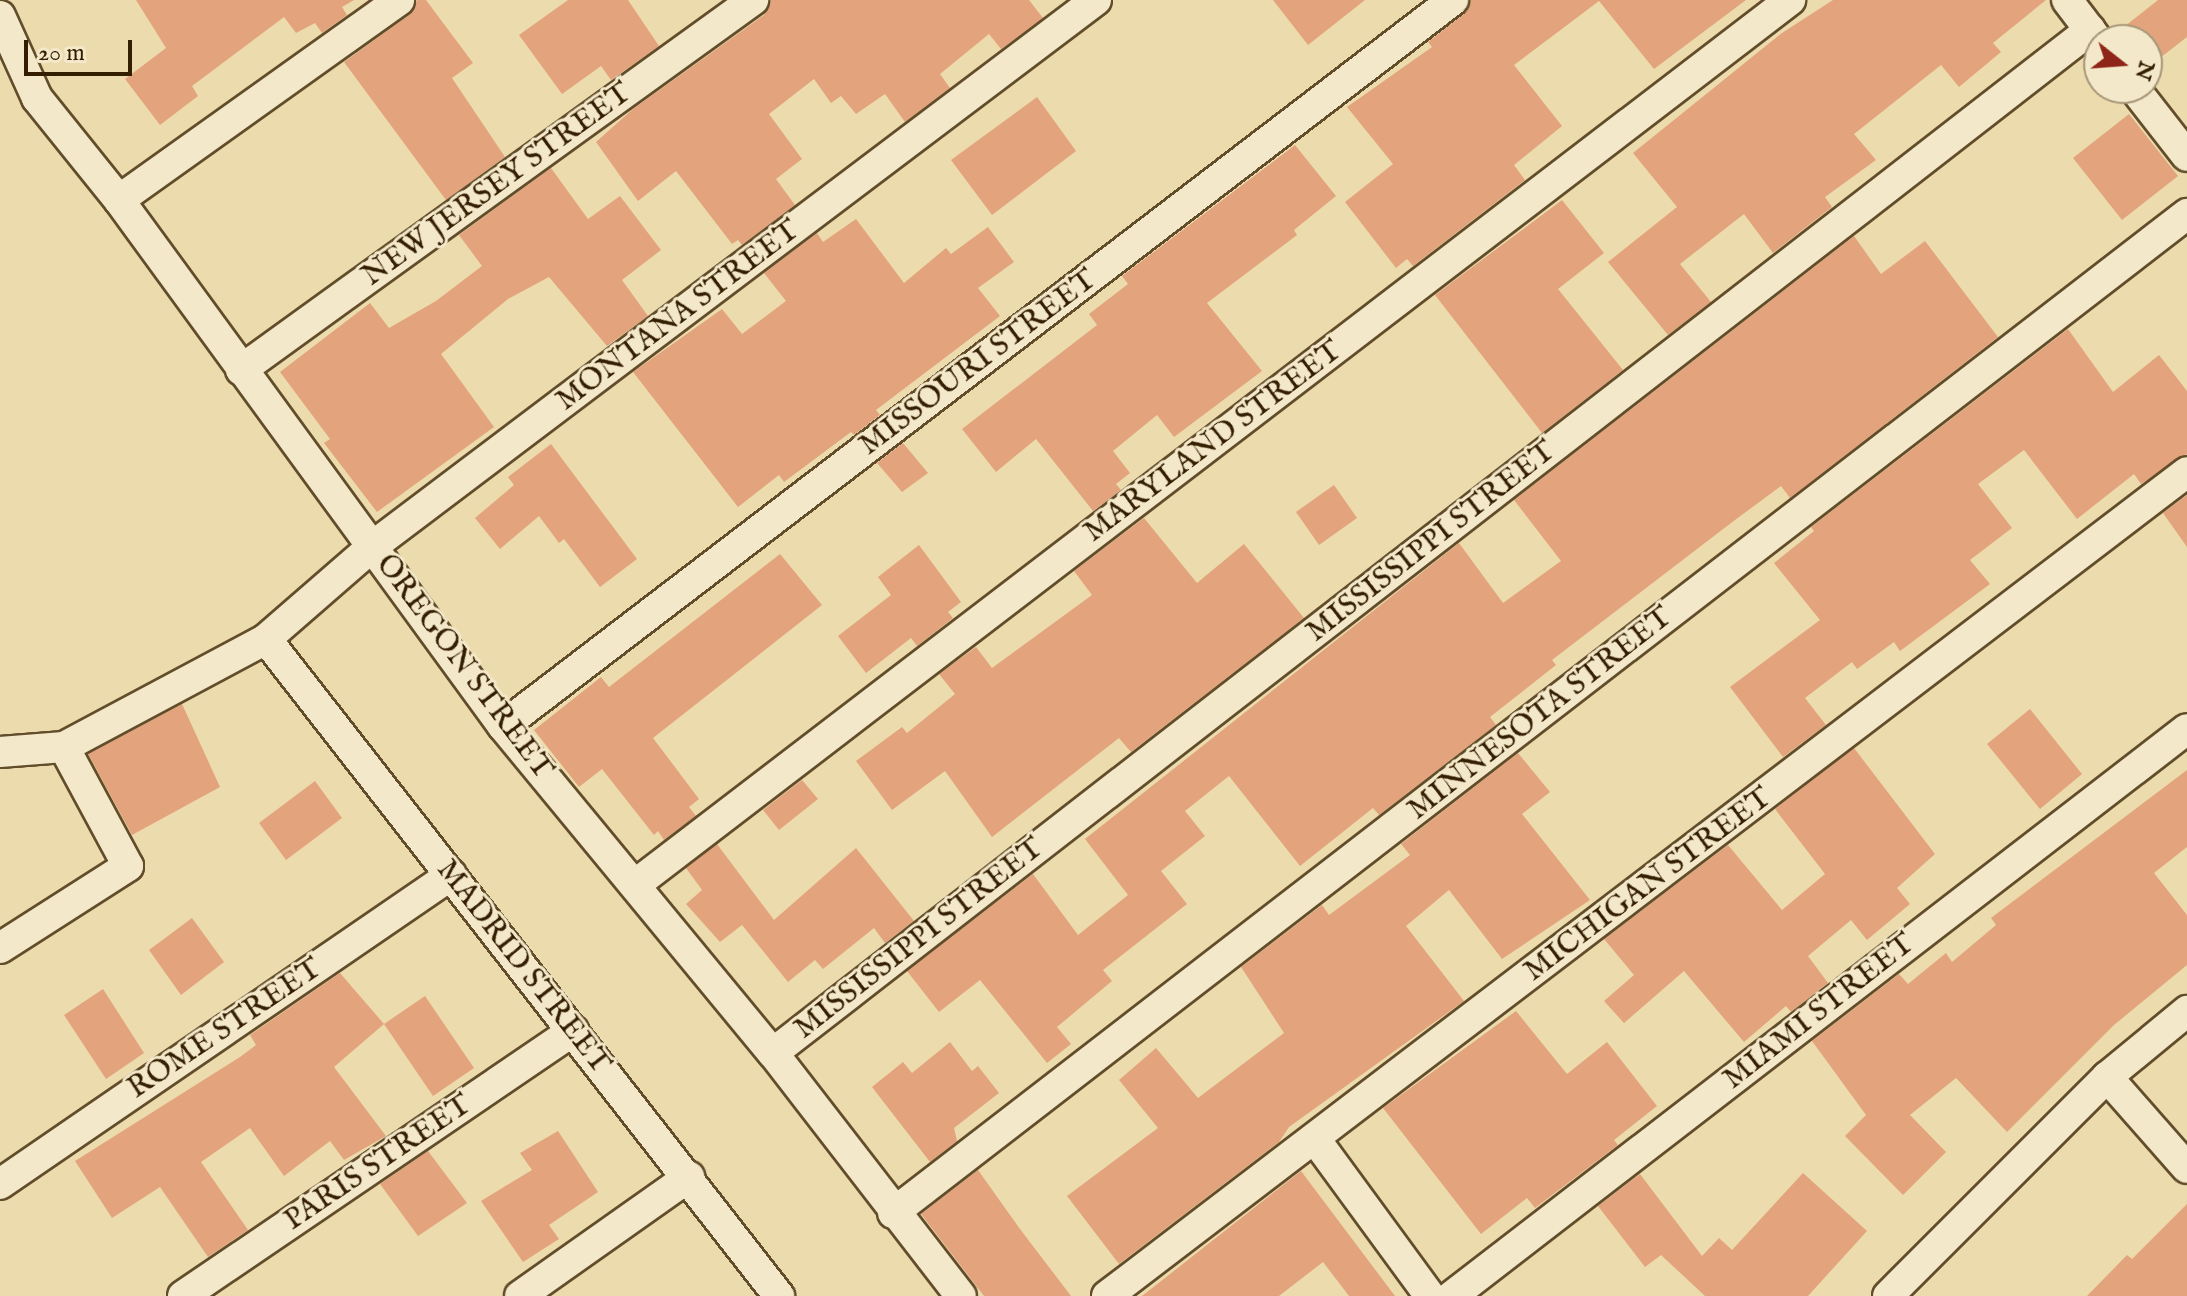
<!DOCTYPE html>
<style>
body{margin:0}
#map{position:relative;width:2187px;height:1296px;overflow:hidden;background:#ecdbac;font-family:"IM FELL English",serif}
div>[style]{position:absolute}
.building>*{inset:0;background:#e3a47d}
.roads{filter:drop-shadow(2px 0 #624d2b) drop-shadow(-2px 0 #624d2b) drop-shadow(0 2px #624d2b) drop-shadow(0 -2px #624d2b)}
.street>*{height:30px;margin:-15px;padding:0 15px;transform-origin:15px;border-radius:15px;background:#f3e8c9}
span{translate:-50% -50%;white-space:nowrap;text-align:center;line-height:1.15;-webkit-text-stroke:6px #f3e8c9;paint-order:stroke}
.street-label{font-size:30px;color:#341e00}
.north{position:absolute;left:2083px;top:24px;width:80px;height:80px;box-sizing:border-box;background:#f3e8c9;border:2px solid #a79779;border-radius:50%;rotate:107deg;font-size:22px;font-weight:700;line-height:32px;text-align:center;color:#341e00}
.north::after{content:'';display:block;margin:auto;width:28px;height:36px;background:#8f2418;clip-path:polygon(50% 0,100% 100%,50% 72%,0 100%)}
.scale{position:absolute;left:24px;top:40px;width:108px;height:36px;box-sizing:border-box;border:4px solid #341e00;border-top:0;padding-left:10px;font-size:24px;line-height:28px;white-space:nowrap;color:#341e00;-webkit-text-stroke:6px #f3e8c9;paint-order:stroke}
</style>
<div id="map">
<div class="building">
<i style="clip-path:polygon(136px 0,354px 0,342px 7px,347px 15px,322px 33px,315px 23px,296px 33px,284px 17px,192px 86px,198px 96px,160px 125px,125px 79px,166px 48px)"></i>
<i style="clip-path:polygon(417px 0,426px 0,473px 63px,452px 78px,505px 157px,446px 200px,344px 62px,409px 15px)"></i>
<i style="clip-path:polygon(568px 0,628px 0,659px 46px,611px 80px,601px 66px,562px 94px,519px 35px)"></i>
<i style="clip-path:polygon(771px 0,1029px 0,1043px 18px,1001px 49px,989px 34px,940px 74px,950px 88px,905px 122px,885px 94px,856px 114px,841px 96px,831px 103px,814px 79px,769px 114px,802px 159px,776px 179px,795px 205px,742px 245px,738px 240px,732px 244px,676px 171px,638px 201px,596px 142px,633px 109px,764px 15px)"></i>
<i style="clip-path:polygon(1273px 0,1365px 0,1308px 45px)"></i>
<i style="clip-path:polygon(1471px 0,1746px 0,1654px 69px,1599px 1px,1514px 65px,1562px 126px,1514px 165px,1525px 180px,1413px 266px,1407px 259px,1396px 268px,1345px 202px,1393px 164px,1347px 107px,1432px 47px,1428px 42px,1464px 14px)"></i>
<i style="clip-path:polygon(1833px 0,2046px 0,1993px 43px,2001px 52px,1959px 87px,1941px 65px,1854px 134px,1876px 160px,1825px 197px,1832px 207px,1773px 253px,1744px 214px,1680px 264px,1711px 302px,1668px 335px,1608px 262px,1677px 207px,1633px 153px,1782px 33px)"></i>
<i style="clip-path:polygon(2158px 0,2187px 0,2187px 37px,2147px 68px,2147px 40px,2117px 40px,2115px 34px)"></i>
<i style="clip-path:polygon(1037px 97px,1076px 151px,992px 215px,951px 160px)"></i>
<i style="clip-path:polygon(2129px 114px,2178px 176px,2122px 220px,2073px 158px)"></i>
<i style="clip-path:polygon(1295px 145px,1336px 196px,1294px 230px,1297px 235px,1207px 303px,1262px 371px,1174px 437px,1157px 415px,1113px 451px,1130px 473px,1116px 484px,1121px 490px,1093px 511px,1036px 439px,996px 472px,962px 429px,1097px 325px,1089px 314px,1128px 284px,1122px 276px)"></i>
<i style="clip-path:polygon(551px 168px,588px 219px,620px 196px,661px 250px,622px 280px,648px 316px,607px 346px,549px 277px,508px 299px,441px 354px,494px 427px,377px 512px,324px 443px,330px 439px,280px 372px,370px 303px,389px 328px,436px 301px,482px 266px,459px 235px)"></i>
<i style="clip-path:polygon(1562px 200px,1604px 253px,1558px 289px,1623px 370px,1542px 433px,1435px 295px)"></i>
<i style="clip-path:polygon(856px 219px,904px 283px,946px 248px,951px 254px,988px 227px,1014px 262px,978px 288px,1000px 316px,876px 410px,880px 415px,854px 435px,851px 432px,784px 482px,779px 475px,738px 507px,633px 372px,722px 309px,742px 334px,786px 301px,764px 273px,817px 233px,823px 242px)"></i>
<i style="clip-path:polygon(1854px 236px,1881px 274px,1925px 241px,1998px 337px,1790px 498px,1781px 486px,1731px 523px,1552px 660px,1556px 665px,1490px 717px,1496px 725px,1379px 815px,1373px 808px,1300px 866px,1229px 776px,1185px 811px,1205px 836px,1161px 871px,1187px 904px,1103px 970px,1112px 981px,1057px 1027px,1071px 1044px,1047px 1063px,980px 980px,939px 1012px,907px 971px,1033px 874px,1078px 935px,1128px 895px,1085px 839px,1459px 543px,1503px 603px,1561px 561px,1514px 500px)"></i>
<i style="clip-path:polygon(2068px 329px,2113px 392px,2159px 355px,2187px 391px,2187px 454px,2141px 484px,2134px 474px,2077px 519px,2024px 450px,1978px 484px,2012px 528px,1970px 560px,1990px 584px,1900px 651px,1894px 642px,1857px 669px,1852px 662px,1805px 698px,1826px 725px,1783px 757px,1730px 687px,1820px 620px,1774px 563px,1814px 531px,1811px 527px)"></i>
<i style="clip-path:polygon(903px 443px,928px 473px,902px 492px,877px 463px)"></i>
<i style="clip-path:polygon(551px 444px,637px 559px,600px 587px,564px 539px,559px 543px,539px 516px,500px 549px,475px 518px,514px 485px,508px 477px)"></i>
<i style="clip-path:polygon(1334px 485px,1357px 518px,1319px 545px,1296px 512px)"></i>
<i style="clip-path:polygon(2187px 495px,2187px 547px,2163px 513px)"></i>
<i style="clip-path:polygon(1144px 518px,1197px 583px,1244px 544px,1304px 618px,1131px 752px,1119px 738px,992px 837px,945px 771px,892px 810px,856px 761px,902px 727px,907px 733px,955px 694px,939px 674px,976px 647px,992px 668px,1092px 595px,1074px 571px)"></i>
<i style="clip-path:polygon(919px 545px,961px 602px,948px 612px,953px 618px,917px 646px,911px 638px,866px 673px,838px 636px,891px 595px,878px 577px)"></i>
<i style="clip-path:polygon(780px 554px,822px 605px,653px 738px,699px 799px,689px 807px,696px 816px,664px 840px,658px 831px,654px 835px,602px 769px,579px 787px,534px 730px,601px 677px,609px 687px)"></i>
<i style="clip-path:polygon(182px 704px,220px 787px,132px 835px,88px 754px)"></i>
<i style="clip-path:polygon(2030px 709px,2082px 774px,2040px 809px,1987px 744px)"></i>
<i style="clip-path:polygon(1854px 748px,1935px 854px,1897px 888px,1910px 904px,1867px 940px,1851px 920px,1808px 956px,1828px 983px,1791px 1012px,1786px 1006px,1744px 1042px,1684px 971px,1624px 1023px,1604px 1001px,1634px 975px,1604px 939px,1728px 845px,1782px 910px,1825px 874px,1775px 809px)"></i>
<i style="clip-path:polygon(1518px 753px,1550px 792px,1522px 814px,1590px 900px,1502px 959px,1449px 890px,1406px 926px,1464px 1001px,1289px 1127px,1279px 1142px,1119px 1264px,1067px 1196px,1158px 1128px,1119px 1080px,1156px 1048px,1198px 1098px,1284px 1033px,1241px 967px,1322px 905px,1329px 915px,1410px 855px,1401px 844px)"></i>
<i style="clip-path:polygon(2187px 770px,2187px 847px,2154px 873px,2187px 915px,2187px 965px,2114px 1025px,2007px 1132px,1956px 1078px,1910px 1115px,1946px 1152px,1903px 1195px,1845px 1136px,1866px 1115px,1812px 1041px,1899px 974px,1908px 984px,1946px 953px,1952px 962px,1996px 925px,1991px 918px)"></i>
<i style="clip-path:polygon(802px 780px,818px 799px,779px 830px,763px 810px)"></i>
<i style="clip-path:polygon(315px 781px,342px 818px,286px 860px,259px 823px)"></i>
<i style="clip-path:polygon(717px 844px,774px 920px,856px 848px,914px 921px,885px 943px,874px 928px,823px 969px,815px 960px,788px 982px,742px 925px,720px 942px,686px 904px,702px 890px,686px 868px)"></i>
<i style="clip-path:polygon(192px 918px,224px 962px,181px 995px,149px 950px)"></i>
<i style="clip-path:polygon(340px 973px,384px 1024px,334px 1067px,386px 1136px,344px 1160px,330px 1141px,284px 1176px,250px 1128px,201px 1162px,248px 1230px,208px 1257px,160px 1187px,112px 1218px,75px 1161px,240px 1057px,256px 1045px,250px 1035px)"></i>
<i style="clip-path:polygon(103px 989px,144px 1053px,106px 1079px,64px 1015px)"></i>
<i style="clip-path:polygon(425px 996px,474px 1068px,433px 1096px,384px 1024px)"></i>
<i style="clip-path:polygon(1516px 1011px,1567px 1074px,1607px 1042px,1657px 1106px,1614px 1140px,1618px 1145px,1535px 1208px,1527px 1198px,1481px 1234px,1383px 1108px)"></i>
<i style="clip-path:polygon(950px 1042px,972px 1071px,978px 1066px,999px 1093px,954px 1128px,957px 1141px,930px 1162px,872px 1087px,903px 1062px,912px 1073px)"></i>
<i style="clip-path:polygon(558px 1131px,598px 1192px,549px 1225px,559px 1239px,523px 1262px,481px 1201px,532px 1170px,520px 1153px)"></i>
<i style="clip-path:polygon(428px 1151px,467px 1203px,418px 1236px,380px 1184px)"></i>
<i style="clip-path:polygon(978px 1170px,1020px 1229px,1071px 1296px,984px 1296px,921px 1214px)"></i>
<i style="clip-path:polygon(1301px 1171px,1395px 1296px,1349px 1296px,1323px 1262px,1279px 1296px,1142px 1296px)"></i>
<i style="clip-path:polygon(1803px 1173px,1867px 1231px,1808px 1296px,1705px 1296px,1661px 1255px,1645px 1267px,1598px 1206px,1640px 1174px,1702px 1256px,1719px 1238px,1732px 1250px)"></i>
<i style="clip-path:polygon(2187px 1204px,2187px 1296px,2087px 1296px,2127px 1255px,2132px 1259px)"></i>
</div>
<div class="roads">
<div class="street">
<i style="left:2067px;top:0;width:53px;rotate:52.7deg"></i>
<i style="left:0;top:16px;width:90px;rotate:65.7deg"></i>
<i style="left:37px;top:98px;width:131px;rotate:51.2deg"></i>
<i style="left:119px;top:200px;width:651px;rotate:53.87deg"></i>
<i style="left:503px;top:726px;width:424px;rotate:50.5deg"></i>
<i style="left:773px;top:1053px;width:307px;rotate:52.3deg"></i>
<i style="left:2134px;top:88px;width:86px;rotate:52.1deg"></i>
<i style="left:119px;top:200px;width:344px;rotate:-35.5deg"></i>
<i style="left:241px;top:370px;width:632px;rotate:-35.85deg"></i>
<i style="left:266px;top:639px;width:834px;rotate:52.02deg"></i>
<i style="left:503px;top:726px;width:1196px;rotate:-37.39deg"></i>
<i style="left:0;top:752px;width:64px;rotate:-4.5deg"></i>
<i style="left:64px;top:747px;width:229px;rotate:-28.1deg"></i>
<i style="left:266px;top:639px;width:142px;rotate:-41deg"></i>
<i style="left:373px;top:546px;width:906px;rotate:-37.06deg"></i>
<i style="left:636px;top:884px;width:1454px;rotate:-37.45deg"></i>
<i style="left:0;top:948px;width:152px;rotate:-32.6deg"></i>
<i style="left:128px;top:866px;width:135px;rotate:-118.3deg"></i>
<i style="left:773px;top:1053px;width:1668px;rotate:-37.84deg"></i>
<i style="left:2107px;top:1077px;width:121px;rotate:48.7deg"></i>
<i style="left:1315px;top:1139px;width:195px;rotate:53.8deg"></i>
<i style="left:0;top:1184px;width:547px;rotate:-34.42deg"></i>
<i style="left:893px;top:1213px;width:1635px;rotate:-37.67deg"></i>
<i style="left:183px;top:1296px;width:472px;rotate:-34.2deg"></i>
<i style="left:520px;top:1296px;width:207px;rotate:-35.2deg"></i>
<i style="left:1107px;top:1296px;width:1358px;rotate:-37.34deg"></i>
<i style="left:1452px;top:1296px;width:928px;rotate:-37.65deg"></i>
<i style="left:1888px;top:1296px;width:310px;rotate:-45deg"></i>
<i style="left:2107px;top:1077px;width:104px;rotate:-39.5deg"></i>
</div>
</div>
<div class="street-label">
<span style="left:497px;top:185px;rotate:-36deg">NEW JERSEY STREET</span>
<span style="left:678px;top:316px;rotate:-37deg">MONTANA STREET</span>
<span style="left:978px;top:363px;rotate:-37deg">MISSOURI STREET</span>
<span style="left:1213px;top:442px;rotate:-37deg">MARYLAND STREET</span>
<span style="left:1431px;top:542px;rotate:-38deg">MISSISSIPPI STREET</span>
<span style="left:464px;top:667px;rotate:53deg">OREGON STREET</span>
<span style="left:1540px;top:714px;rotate:-38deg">MINNESOTA STREET</span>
<span style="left:1648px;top:885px;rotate:-37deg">MICHIGAN STREET</span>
<span style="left:919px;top:939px;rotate:-38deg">MISSISSIPPI STREET</span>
<span style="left:523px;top:967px;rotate:52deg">MADRID STREET</span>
<span style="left:1819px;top:1012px;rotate:-38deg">MIAMI STREET</span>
<span style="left:225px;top:1029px;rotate:-34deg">ROME STREET</span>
<span style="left:378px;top:1163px;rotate:-34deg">PARIS STREET</span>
</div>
<div class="north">N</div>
<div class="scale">20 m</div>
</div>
